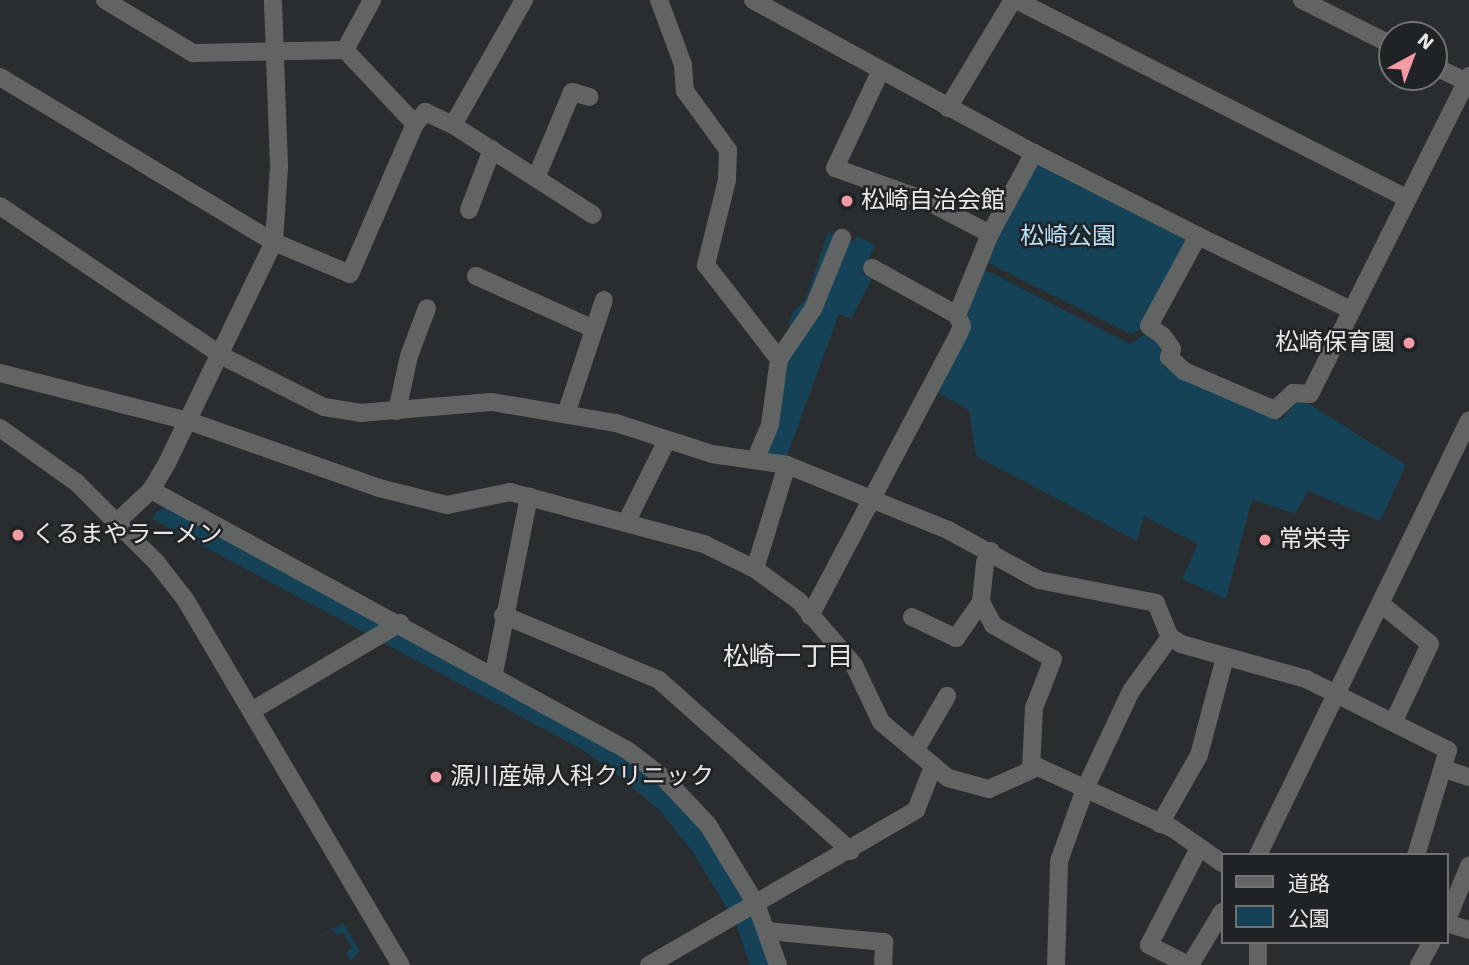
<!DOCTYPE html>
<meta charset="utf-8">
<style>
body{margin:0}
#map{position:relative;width:1469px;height:965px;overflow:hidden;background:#2a2d2f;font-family:"Work Sans","Noto Sans JP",sans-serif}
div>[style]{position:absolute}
.green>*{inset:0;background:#154257}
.minor>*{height:18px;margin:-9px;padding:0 9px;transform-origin:9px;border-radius:9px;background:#626464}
.tertiary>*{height:18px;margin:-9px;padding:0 9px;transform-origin:9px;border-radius:9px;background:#626464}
.dots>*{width:19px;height:19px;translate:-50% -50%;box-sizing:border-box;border:4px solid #202325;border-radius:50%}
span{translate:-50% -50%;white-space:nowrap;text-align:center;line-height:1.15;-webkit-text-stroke:5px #202325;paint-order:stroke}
.poi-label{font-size:24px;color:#e7e9eb}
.left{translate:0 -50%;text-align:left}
.right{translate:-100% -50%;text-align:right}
.park-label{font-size:24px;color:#b5e0f7}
.neighbourhood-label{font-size:26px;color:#e7e9eb}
.legend{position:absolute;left:1221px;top:853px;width:228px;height:91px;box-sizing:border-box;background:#202325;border:2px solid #707274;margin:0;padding:9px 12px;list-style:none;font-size:21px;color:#e7e9eb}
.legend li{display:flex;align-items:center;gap:14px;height:35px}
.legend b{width:35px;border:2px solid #707274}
.north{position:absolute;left:1378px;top:21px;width:70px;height:70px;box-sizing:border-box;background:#202325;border:2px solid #707274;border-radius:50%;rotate:41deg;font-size:19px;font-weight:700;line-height:28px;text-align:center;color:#e7e9eb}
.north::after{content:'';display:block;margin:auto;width:24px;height:32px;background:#f49aa5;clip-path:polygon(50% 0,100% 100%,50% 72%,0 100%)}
</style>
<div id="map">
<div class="green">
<i style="clip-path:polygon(1034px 153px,1198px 236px,1149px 326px,1131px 334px,980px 259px)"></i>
<i style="clip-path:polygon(828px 232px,853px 242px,857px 236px,875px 245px,862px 273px,872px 278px,851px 319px,839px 314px,785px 461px,762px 457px,792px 313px,805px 301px)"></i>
<i style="clip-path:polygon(984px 269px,1130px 344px,1145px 334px,1160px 346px,1163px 367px,1281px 420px,1300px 398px,1406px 465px,1380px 521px,1308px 491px,1295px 514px,1252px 499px,1226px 599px,1182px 579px,1198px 544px,1144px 516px,1137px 541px,976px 456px,969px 410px,938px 393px,968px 332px,964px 320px)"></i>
<i style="clip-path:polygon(168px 506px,609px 742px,684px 805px,746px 896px,770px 965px,750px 965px,736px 923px,692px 851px,661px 812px,618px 775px,583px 750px,153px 519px,156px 512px)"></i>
<i style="clip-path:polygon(343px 923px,360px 951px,351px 961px,346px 952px,352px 948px,343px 932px,337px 935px,333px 930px,314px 940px)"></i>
</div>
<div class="minor">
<i style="left:105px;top:0;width:103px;rotate:31.1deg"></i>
<i style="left:193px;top:53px;width:152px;rotate:-1.1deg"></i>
<i style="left:345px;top:50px;width:57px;rotate:-61.6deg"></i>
<i style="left:659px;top:0;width:69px;rotate:69.7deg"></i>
<i style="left:683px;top:65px;width:26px;rotate:86deg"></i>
<i style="left:685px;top:91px;width:73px;rotate:53.9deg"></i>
<i style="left:728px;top:150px;width:30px;rotate:92deg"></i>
<i style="left:727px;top:180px;width:88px;rotate:103.9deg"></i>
<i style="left:706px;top:265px;width:119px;rotate:52.2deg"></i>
<i style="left:779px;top:359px;width:67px;rotate:97.8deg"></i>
<i style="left:770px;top:425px;width:36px;rotate:113deg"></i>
<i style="left:753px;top:0;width:320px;rotate:28.6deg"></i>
<i style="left:1016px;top:0;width:437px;rotate:26.9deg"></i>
<i style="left:880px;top:72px;width:106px;rotate:115.1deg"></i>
<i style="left:835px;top:168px;width:98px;rotate:19.7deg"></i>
<i style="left:927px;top:201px;width:71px;rotate:27.6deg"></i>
<i style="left:0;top:77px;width:320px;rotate:31.1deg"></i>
<i style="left:274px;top:242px;width:82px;rotate:22.8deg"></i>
<i style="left:350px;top:274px;width:163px;rotate:-66.6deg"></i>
<i style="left:415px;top:124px;width:102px;rotate:-133.4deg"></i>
<i style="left:948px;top:108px;width:126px;rotate:-59deg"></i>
<i style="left:415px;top:124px;width:16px;rotate:-50deg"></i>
<i style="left:425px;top:112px;width:31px;rotate:25deg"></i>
<i style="left:453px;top:125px;width:144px;rotate:-60.4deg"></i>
<i style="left:453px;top:125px;width:166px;rotate:32.7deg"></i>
<i style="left:536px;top:178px;width:93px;rotate:-67.3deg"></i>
<i style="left:572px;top:92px;width:18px;rotate:16deg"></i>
<i style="left:0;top:206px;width:268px;rotate:34deg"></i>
<i style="left:222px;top:356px;width:114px;rotate:26.6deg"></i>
<i style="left:324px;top:407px;width:36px;rotate:9deg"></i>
<i style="left:360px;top:413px;width:132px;rotate:-4.8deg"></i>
<i style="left:492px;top:402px;width:126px;rotate:9.6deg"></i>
<i style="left:616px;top:423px;width:101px;rotate:17.9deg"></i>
<i style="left:712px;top:454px;width:76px;rotate:8.3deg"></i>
<i style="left:787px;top:465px;width:174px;rotate:22deg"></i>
<i style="left:948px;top:530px;width:104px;rotate:28.8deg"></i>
<i style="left:1039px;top:580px;width:119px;rotate:11.1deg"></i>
<i style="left:1156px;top:603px;width:37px;rotate:68deg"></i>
<i style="left:1170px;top:637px;width:13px;rotate:32deg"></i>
<i style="left:1181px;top:644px;width:130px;rotate:15.6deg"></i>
<i style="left:1306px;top:679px;width:159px;rotate:26.6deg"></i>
<i style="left:1448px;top:750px;width:110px;rotate:106.9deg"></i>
<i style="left:469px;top:210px;width:65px;rotate:-69.3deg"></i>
<i style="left:1198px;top:236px;width:170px;rotate:25.8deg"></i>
<i style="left:872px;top:268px;width:97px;rotate:28.9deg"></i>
<i style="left:476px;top:276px;width:129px;rotate:24.2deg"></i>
<i style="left:779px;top:359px;width:60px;rotate:-55.8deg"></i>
<i style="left:813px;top:309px;width:77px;rotate:-67.8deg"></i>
<i style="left:0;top:373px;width:195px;rotate:14.3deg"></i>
<i style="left:189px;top:421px;width:201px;rotate:19.4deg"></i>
<i style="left:379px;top:488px;width:70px;rotate:14deg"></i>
<i style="left:447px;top:505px;width:64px;rotate:-11.7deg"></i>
<i style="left:510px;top:492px;width:201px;rotate:15deg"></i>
<i style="left:704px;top:544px;width:57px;rotate:26.1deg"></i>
<i style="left:755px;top:569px;width:54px;rotate:36deg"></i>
<i style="left:799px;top:601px;width:84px;rotate:49.3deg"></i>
<i style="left:854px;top:665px;width:63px;rotate:64.7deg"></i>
<i style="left:881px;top:722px;width:87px;rotate:39.9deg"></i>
<i style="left:948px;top:778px;width:42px;rotate:15deg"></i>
<i style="left:989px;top:789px;width:54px;rotate:-24.2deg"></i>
<i style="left:1038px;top:767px;width:147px;rotate:24.5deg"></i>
<i style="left:1172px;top:828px;width:61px;rotate:35deg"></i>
<i style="left:397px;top:411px;width:56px;rotate:-77.7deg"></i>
<i style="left:409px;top:356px;width:51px;rotate:-69.4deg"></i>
<i style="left:566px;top:414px;width:120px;rotate:-71.6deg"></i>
<i style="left:627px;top:521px;width:88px;rotate:-63.7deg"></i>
<i style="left:991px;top:551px;width:13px;rotate:117deg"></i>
<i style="left:985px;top:563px;width:39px;rotate:96deg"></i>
<i style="left:981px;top:602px;width:26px;rotate:62deg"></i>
<i style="left:993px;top:625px;width:69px;rotate:29.5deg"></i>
<i style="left:1053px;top:659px;width:53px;rotate:111.2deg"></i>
<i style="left:1034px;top:708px;width:61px;rotate:92.8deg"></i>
<i style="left:755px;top:569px;width:109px;rotate:-72.9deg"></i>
<i style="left:1381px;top:604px;width:63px;rotate:39.2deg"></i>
<i style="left:1430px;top:644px;width:85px;rotate:115.1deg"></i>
<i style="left:503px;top:615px;width:169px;rotate:22.6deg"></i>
<i style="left:659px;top:680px;width:257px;rotate:41.7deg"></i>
<i style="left:810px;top:616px;width:320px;rotate:-62.2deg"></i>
<i style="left:959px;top:333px;width:8px;rotate:-67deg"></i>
<i style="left:962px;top:326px;width:12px;rotate:-114deg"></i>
<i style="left:957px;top:315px;width:87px;rotate:-67.8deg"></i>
<i style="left:990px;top:234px;width:92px;rotate:-61.5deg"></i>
<i style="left:1034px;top:153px;width:184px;rotate:26.8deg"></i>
<i style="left:1198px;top:236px;width:102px;rotate:118.6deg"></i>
<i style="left:1149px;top:326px;width:17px;rotate:36deg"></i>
<i style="left:1163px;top:336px;width:16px;rotate:55deg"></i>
<i style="left:1172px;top:349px;width:9px;rotate:111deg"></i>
<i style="left:1169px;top:357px;width:21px;rotate:43deg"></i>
<i style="left:1184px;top:371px;width:99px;rotate:23.2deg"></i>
<i style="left:1275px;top:410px;width:25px;rotate:-43deg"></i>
<i style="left:1293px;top:393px;width:17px;rotate:3deg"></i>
<i style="left:1310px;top:394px;width:356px;rotate:-63.4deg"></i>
<i style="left:912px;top:617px;width:49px;rotate:25.5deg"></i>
<i style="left:956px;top:638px;width:44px;rotate:-55.2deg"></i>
<i style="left:494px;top:673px;width:180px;rotate:-78.8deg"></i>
<i style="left:253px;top:710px;width:171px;rotate:-30.6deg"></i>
<i style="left:915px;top:751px;width:64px;rotate:-59.8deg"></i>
<i style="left:1444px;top:769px;width:26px;rotate:18deg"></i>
<i style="left:1160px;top:824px;width:79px;rotate:-60.5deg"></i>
<i style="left:1199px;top:755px;width:101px;rotate:-75.1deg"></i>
<i style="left:708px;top:825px;width:92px;rotate:58.7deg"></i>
<i style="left:756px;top:904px;width:65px;rotate:70.2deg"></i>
<i style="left:1446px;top:922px;width:61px;rotate:-67.7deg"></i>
<i style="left:1446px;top:923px;width:24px;rotate:17deg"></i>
<i style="left:767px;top:931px;width:118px;rotate:5.4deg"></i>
<i style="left:884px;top:942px;width:23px;rotate:92deg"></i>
<i style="left:1258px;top:942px;width:23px;rotate:90deg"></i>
<i style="left:649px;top:965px;width:309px;rotate:-30.1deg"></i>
<i style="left:916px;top:810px;width:46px;rotate:-68.4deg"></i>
<i style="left:1056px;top:965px;width:104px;rotate:-88.3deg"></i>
<i style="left:1059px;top:861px;width:77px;rotate:-70.1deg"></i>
<i style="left:1085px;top:789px;width:108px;rotate:-64.9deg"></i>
<i style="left:1131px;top:691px;width:67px;rotate:-54.2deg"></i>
<i style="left:1188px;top:965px;width:44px;rotate:-152.9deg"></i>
<i style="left:1149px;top:945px;width:107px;rotate:-62.7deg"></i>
<i style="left:1419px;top:965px;width:26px;rotate:-61deg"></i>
</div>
<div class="tertiary">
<i style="left:1302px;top:0;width:101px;rotate:26.6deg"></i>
<i style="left:1434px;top:66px;width:39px;rotate:26deg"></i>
<i style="left:0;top:428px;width:95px;rotate:35.5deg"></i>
<i style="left:77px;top:483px;width:112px;rotate:45deg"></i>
<i style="left:156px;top:562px;width:47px;rotate:51.9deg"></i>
<i style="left:185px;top:599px;width:425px;rotate:59.5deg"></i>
<i style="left:151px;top:490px;width:542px;rotate:28.64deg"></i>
<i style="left:627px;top:750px;width:48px;rotate:37.3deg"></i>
<i style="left:665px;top:779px;width:63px;rotate:46.9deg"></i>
<i style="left:118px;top:521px;width:45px;rotate:-43.2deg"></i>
<i style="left:151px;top:490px;width:31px;rotate:-59deg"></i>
<i style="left:167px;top:463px;width:246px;rotate:-64.2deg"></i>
<i style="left:274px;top:242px;width:76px;rotate:-86.2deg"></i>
<i style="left:279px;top:166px;width:166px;rotate:-92.1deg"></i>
<i style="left:1258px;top:855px;width:483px;rotate:-64.1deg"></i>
<i style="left:1190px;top:965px;width:62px;rotate:-58.9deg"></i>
</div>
<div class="dots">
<i style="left:847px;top:201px;background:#f49aa5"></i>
<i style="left:1409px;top:343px;background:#f49aa5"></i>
<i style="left:18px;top:535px;background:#f49aa5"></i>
<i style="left:1265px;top:540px;background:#f49aa5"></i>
<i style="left:436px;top:777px;background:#f49aa5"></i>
</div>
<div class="poi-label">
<span class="left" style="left:861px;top:201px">松崎自治会館</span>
<span class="right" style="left:1395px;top:343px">松崎保育園</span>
<span class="left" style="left:32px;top:535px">くるまやラーメン</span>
<span class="left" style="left:1279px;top:540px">常栄寺</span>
<span class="left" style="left:450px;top:777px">源川産婦人科クリニック</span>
</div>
<div class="park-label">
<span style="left:1068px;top:237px">松崎公園</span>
</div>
<div class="neighbourhood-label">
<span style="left:788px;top:657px">松崎一丁目</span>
</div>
<ul class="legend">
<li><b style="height:9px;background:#626464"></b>道路</li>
<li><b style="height:19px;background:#154257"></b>公園</li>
</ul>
<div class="north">N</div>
</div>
